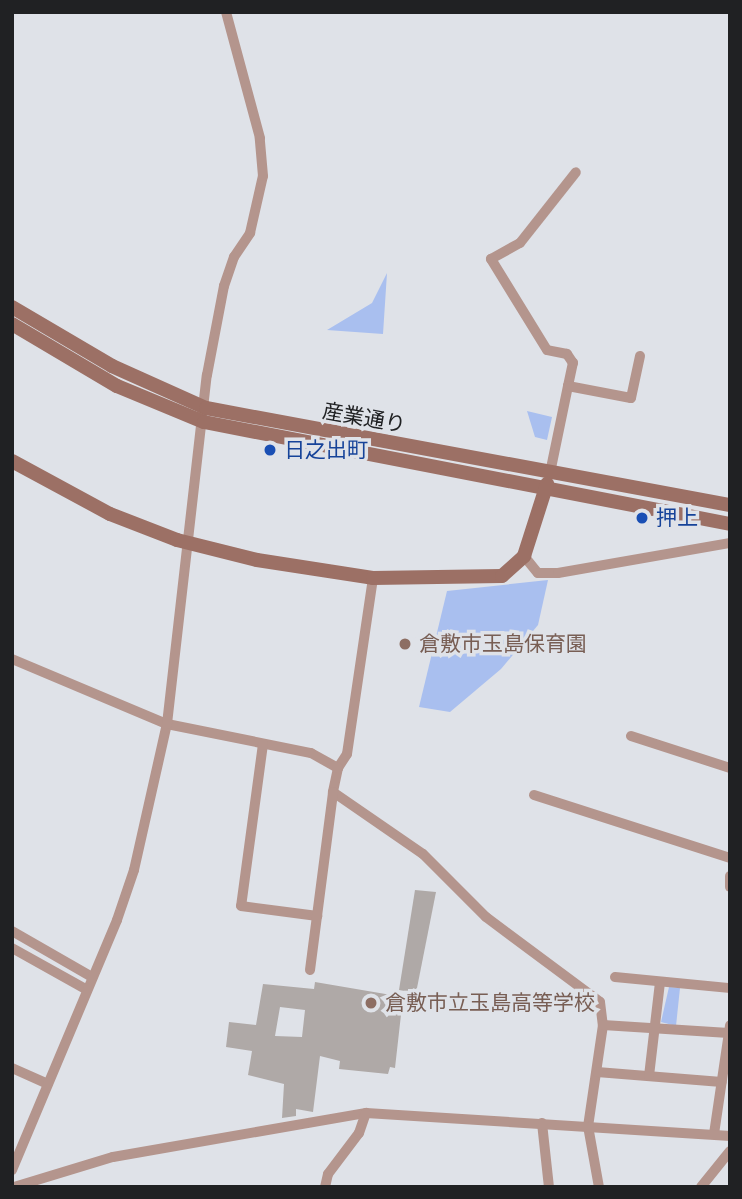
<!DOCTYPE html>
<meta charset="utf-8">
<style>
body{margin:0}
#map{position:relative;width:742px;height:1199px;overflow:hidden;background:#dfe2e8;font-family:Signika,"Noto Sans JP",sans-serif}
div>[style]{position:absolute}
.green>*{inset:0;background:#a9bfef}
.building>*{inset:0;background:#afa9a7}
.street>*{height:10px;margin:-5px;padding:0 5px;transform-origin:5px;border-radius:5px;background:#b4958d}
.secondary>*{height:14px;margin:-7px;padding:0 7px;transform-origin:7px;border-radius:7px;background:#9c7065}
.dots>*{width:19px;height:19px;translate:-50% -50%;box-sizing:border-box;border:4px solid #dfe2e8;border-radius:50%}
span{translate:-50% -50%;white-space:nowrap;text-align:center;line-height:1.15;-webkit-text-stroke:7px #dfe2e8;paint-order:stroke}
.street-label{font-size:21px;color:#202123}
.transit-label{font-size:21px;color:#164399}
.left{translate:0 -50%;text-align:left}
.education-label{font-size:21px;color:#785e54}
.frame{position:absolute;inset:0;border:14px solid #202123;pointer-events:none}
</style>
<div id="map">
<div class="green">
<i style="clip-path:polygon(387px 273px,383px 334px,327px 330px,372px 303px)"></i>
<i style="clip-path:polygon(527px 411px,552px 417px,547px 440px,535px 437px)"></i>
<i style="clip-path:polygon(548px 580px,538px 625px,501px 669px,450px 712px,419px 707px,447px 591px)"></i>
<i style="clip-path:polygon(669px 987px,680px 988px,676px 1026px,661px 1022px)"></i>
</div>
<div class="building">
<i style="clip-path:polygon(415px 890px,436px 892px,416px 993px,399px 990px)"></i>
<i style="clip-path:polygon(evenodd,315px 982px,403px 997px,395px 1068px,390px 1067px,388px 1074px,339px 1069px,340px 1061px,320px 1056px,313px 1112px,296px 1109px,296px 1116px,282px 1118px,284px 1084px,248px 1075px,252px 1051px,226px 1047px,229px 1022px,256px 1025px,263px 984px,314px 989px,315px 982px,280px 1007px,305px 1010px,302px 1037px,275px 1036px,280px 1007px)"></i>
</div>
<div class="street">
<i style="left:568px;top:386px;width:24px;rotate:-78deg"></i>
<i style="left:573px;top:363px;width:11px;rotate:-124deg"></i>
<i style="left:567px;top:354px;width:20px;rotate:-169deg"></i>
<i style="left:547px;top:350px;width:107px;rotate:-121.6deg"></i>
<i style="left:491px;top:259px;width:33px;rotate:-29deg"></i>
<i style="left:520px;top:243px;width:90px;rotate:-51.7deg"></i>
<i style="left:550px;top:473px;width:89px;rotate:-78.3deg"></i>
<i style="left:568px;top:386px;width:64px;rotate:10.8deg"></i>
<i style="left:631px;top:398px;width:43px;rotate:-77.9deg"></i>
<i style="left:524px;top:556px;width:22px;rotate:51deg"></i>
<i style="left:538px;top:573px;width:20px"></i>
<i style="left:558px;top:573px;width:175px;rotate:-9.9deg"></i>
<i style="left:373px;top:578px;width:178px;rotate:98.4deg"></i>
<i style="left:347px;top:754px;width:17px;rotate:123deg"></i>
<i style="left:338px;top:768px;width:25px;rotate:102deg"></i>
<i style="left:333px;top:792px;width:109px;rotate:34.6deg"></i>
<i style="left:423px;top:854px;width:89px;rotate:45deg"></i>
<i style="left:486px;top:917px;width:142px;rotate:36.7deg"></i>
<i style="left:600px;top:1002px;width:23px;rotate:83deg"></i>
<i style="left:603px;top:1025px;width:102px;rotate:98.4deg"></i>
<i style="left:588px;top:1126px;width:62px;rotate:79.8deg"></i>
<i style="left:12px;top:659px;width:168px;rotate:22.8deg"></i>
<i style="left:167px;top:724px;width:147px;rotate:11.4deg"></i>
<i style="left:311px;top:753px;width:31px;rotate:29deg"></i>
<i style="left:631px;top:736px;width:104px;rotate:17.9deg"></i>
<i style="left:263px;top:744px;width:163px;rotate:97.7deg"></i>
<i style="left:241px;top:906px;width:77px;rotate:7.5deg"></i>
<i style="left:534px;top:795px;width:206px;rotate:17.8deg"></i>
<i style="left:730px;top:876px;width:11px;rotate:90deg"></i>
<i style="left:12px;top:931px;width:92px;rotate:29.9deg"></i>
<i style="left:12px;top:948px;width:86px;rotate:29.2deg"></i>
<i style="left:310px;top:970px;width:179px;rotate:-82.6deg"></i>
<i style="left:615px;top:977px;width:116px;rotate:5.5deg"></i>
<i style="left:603px;top:1025px;width:126px;rotate:3.6deg"></i>
<i style="left:12px;top:1068px;width:39px;rotate:24deg"></i>
<i style="left:597px;top:1072px;width:125px;rotate:4.6deg"></i>
<i style="left:649px;top:1076px;width:94px;rotate:-83.3deg"></i>
<i style="left:542px;top:1123px;width:64px;rotate:83.8deg"></i>
<i style="left:714px;top:1134px;width:110px;rotate:-81.6deg"></i>
<i style="left:12px;top:1170px;width:271px;rotate:-67.2deg"></i>
<i style="left:117px;top:920px;width:53px;rotate:-71.2deg"></i>
<i style="left:134px;top:870px;width:150px;rotate:-77.3deg"></i>
<i style="left:167px;top:724px;width:351px;rotate:-83.5deg"></i>
<i style="left:207px;top:375px;width:91px;rotate:-79.2deg"></i>
<i style="left:224px;top:286px;width:31px;rotate:-71deg"></i>
<i style="left:234px;top:257px;width:29px;rotate:-56deg"></i>
<i style="left:250px;top:233px;width:58px;rotate:-77.2deg"></i>
<i style="left:263px;top:176px;width:38px;rotate:-95deg"></i>
<i style="left:260px;top:138px;width:131px;rotate:-105.1deg"></i>
<i style="left:14px;top:1187px;width:103px;rotate:-16.9deg"></i>
<i style="left:113px;top:1157px;width:257px;rotate:-9.9deg"></i>
<i style="left:366px;top:1113px;width:365px;rotate:3.6deg"></i>
<i style="left:325px;top:1187px;width:13px;rotate:-77deg"></i>
<i style="left:328px;top:1174px;width:51px;rotate:-52.9deg"></i>
<i style="left:359px;top:1133px;width:21px;rotate:-71deg"></i>
<i style="left:701px;top:1187px;width:46px;rotate:-51.1deg"></i>
</div>
<div class="secondary">
<i style="left:12px;top:307px;width:116px;rotate:30.5deg"></i>
<i style="left:112px;top:366px;width:103px;rotate:24.1deg"></i>
<i style="left:206px;top:408px;width:533px;rotate:10.49deg"></i>
<i style="left:12px;top:324px;width:122px;rotate:30.6deg"></i>
<i style="left:117px;top:386px;width:94px;rotate:22.5deg"></i>
<i style="left:204px;top:422px;width:536px;rotate:10.97deg"></i>
<i style="left:12px;top:461px;width:111px;rotate:28.4deg"></i>
<i style="left:110px;top:514px;width:72px;rotate:21.2deg"></i>
<i style="left:177px;top:540px;width:82px;rotate:14deg"></i>
<i style="left:257px;top:560px;width:117px;rotate:8.8deg"></i>
<i style="left:373px;top:578px;width:129px;rotate:-0.9deg"></i>
<i style="left:502px;top:576px;width:30px;rotate:-42deg"></i>
<i style="left:524px;top:556px;width:76px;rotate:-72.3deg"></i>
</div>
<div class="dots">
<i style="left:270px;top:450px;background:#1a4fb4"></i>
<i style="left:642px;top:518px;background:#1a4fb4"></i>
<i style="left:405px;top:644px;background:#8d6e63"></i>
<i style="left:371px;top:1003px;background:#8d6e63"></i>
</div>
<div class="street-label">
<span style="left:364px;top:418px;rotate:10deg">産業通り</span>
</div>
<div class="transit-label">
<span class="left" style="left:284px;top:450px">日之出町</span>
<span class="left" style="left:656px;top:518px">押上</span>
</div>
<div class="education-label">
<span class="left" style="left:419px;top:644px">倉敷市玉島保育園</span>
<span class="left" style="left:385px;top:1003px">倉敷市立玉島高等学校</span>
</div>
<div class="frame"></div>
</div>
